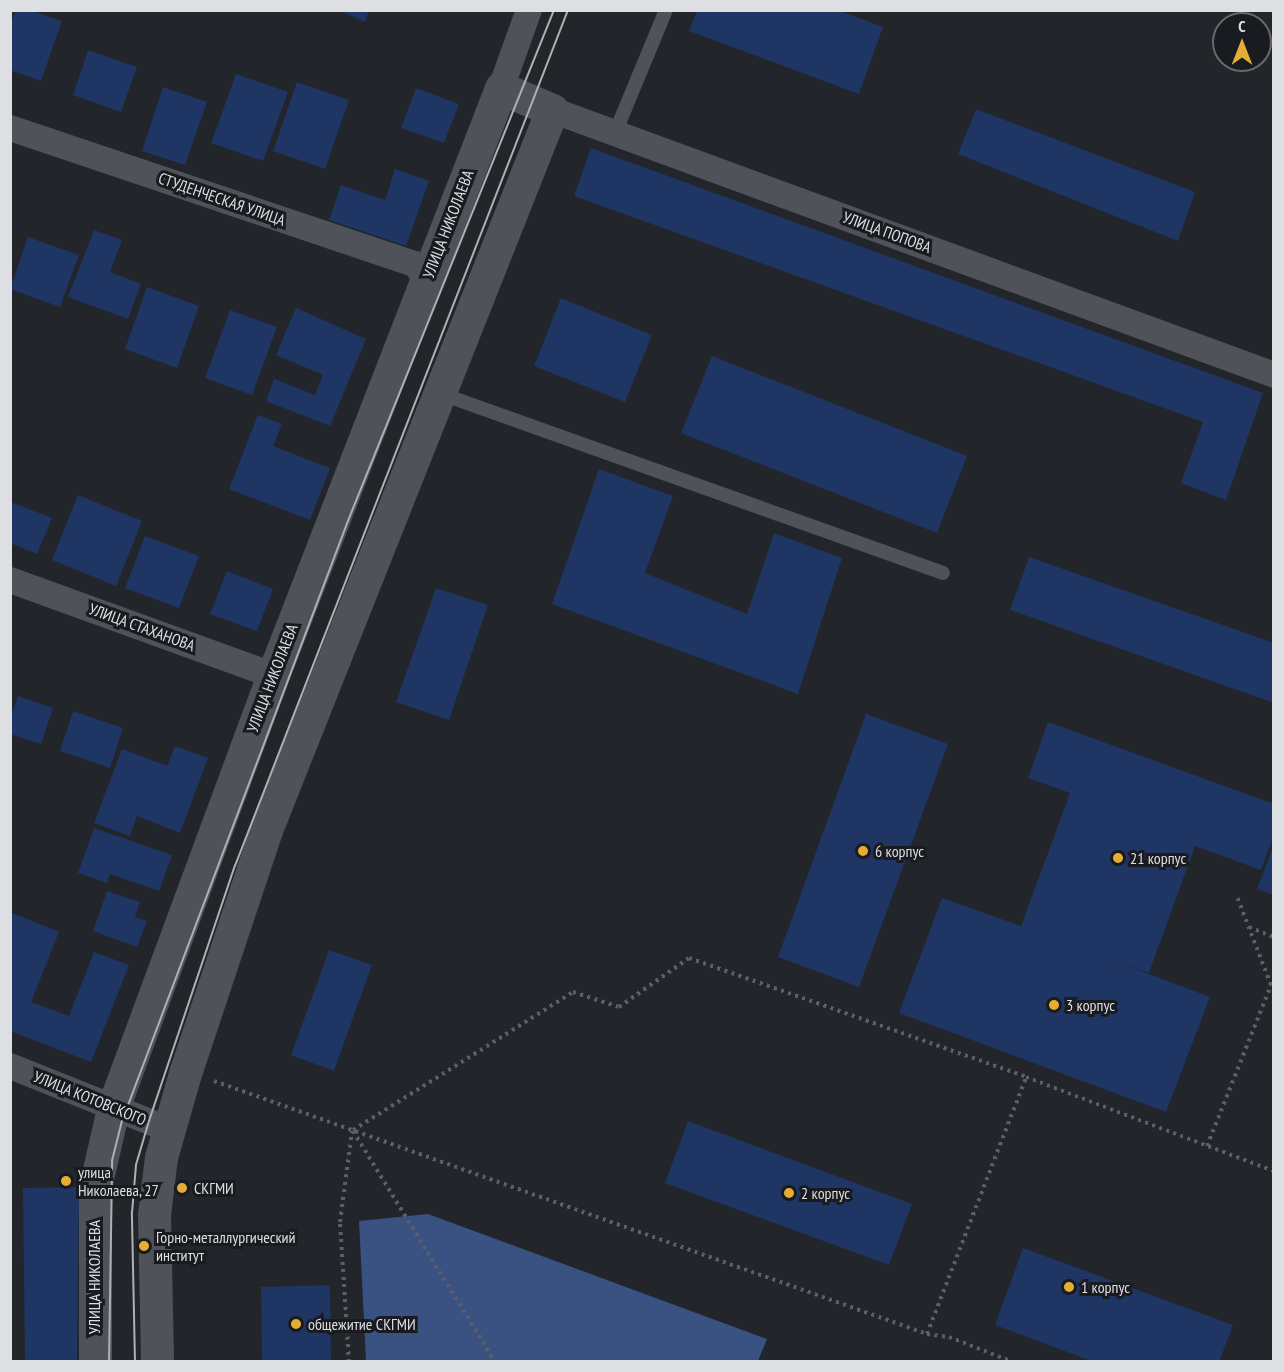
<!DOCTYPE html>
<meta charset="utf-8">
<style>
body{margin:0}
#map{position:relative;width:1284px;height:1372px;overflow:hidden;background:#22252a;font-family:"PT Sans Narrow",sans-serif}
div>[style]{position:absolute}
.forest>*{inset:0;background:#3a5282}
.building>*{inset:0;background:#1f3563}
.path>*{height:4px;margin-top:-2px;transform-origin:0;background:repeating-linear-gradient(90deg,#5d5f64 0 3px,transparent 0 7.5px)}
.service>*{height:14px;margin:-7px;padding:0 7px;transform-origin:7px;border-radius:7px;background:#4f5258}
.minor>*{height:26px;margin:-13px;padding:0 13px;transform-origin:13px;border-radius:13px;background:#4f5258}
.tertiary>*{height:33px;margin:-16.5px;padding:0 16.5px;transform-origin:16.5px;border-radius:16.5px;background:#4f5258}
.tram>*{height:1.5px;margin:-0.75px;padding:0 0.75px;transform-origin:0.75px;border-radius:0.75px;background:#aeb0b4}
.dots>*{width:16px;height:16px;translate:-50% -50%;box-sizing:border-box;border:3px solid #191b20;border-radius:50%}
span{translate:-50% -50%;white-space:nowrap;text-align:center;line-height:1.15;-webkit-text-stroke:6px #191b20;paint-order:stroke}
.street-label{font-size:16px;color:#dedfe3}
.poi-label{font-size:16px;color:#dedfe3}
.left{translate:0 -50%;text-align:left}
.frame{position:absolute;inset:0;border:12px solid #dedfe3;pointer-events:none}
.north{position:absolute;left:1212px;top:12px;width:60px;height:60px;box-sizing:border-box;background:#191b20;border:2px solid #68696e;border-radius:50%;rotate:0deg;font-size:16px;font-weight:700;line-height:24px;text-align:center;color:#dedfe3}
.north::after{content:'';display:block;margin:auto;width:21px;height:27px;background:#e4ae35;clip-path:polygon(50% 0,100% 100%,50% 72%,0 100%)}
</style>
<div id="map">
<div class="forest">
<i style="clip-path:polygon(428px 1214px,767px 1339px,758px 1361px,366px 1361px,359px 1221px)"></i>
</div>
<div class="building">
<i style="clip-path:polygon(16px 10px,30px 10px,62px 21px,41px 81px,10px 70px,10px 26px)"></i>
<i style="clip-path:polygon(338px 10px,369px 10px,365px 22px)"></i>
<i style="clip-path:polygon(697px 10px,838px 10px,883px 27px,859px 94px,689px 31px)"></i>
<i style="clip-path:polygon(88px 50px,137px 67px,121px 112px,73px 95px)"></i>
<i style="clip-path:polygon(236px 74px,288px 92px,263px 161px,211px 143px)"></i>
<i style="clip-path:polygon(297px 82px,349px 100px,325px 169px,273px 151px)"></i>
<i style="clip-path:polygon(163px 87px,207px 102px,185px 165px,142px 151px)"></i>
<i style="clip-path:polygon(416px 88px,459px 104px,444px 143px,401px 128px)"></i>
<i style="clip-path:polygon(976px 109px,1195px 192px,1178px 241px,958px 154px)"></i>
<i style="clip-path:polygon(591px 148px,1263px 393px,1226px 500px,1181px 483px,1203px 422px,574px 196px)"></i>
<i style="clip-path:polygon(395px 169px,429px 181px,406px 246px,329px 220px,341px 185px,385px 200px)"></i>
<i style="clip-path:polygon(94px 230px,122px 240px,110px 272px,141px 284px,128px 319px,68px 297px)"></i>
<i style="clip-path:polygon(28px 237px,79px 255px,60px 307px,10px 289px)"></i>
<i style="clip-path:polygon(147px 287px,199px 306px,177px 368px,125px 349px)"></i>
<i style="clip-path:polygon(561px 298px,652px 335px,625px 402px,534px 366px)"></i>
<i style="clip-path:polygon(296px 308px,366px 339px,330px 426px,266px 401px,274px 379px,315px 395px,323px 375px,276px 355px)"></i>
<i style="clip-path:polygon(230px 310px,277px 327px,252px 395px,205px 378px)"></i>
<i style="clip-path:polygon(712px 356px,967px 456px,937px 533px,681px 433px)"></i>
<i style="clip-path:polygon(258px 415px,282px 424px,273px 446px,330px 468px,310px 520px,229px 489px)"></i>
<i style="clip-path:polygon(599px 469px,673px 496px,645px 573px,747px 614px,774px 533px,842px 558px,798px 694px,552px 604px)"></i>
<i style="clip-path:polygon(78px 495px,142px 521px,116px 586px,52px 560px)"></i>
<i style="clip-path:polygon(11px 502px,52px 518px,37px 554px,10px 543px)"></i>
<i style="clip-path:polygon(145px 536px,199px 556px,179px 608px,125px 588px)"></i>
<i style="clip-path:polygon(1029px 557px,1274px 643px,1274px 703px,1010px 610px)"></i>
<i style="clip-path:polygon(227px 571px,273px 589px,257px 631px,210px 614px)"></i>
<i style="clip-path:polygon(436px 588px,488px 605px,449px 720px,396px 702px)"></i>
<i style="clip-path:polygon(18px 696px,53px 708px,41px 744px,10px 734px,10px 718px)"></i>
<i style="clip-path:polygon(73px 711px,123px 728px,110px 768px,60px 751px)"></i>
<i style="clip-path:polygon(866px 714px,948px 744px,859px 987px,778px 957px)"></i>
<i style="clip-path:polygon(1048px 722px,1274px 804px,1274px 834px,1261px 870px,1195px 846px,1149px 973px,1115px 961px,1210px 997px,1166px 1112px,899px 1013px,942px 898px,1021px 926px,1070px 793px,1028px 778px)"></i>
<i style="clip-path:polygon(175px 746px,208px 758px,180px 833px,137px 816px,130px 836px,94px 823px,122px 749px,167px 766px)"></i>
<i style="clip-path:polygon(94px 828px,172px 855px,159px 891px,110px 874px,107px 883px,78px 873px)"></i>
<i style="clip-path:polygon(1273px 847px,1274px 847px,1274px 895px,1257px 889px)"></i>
<i style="clip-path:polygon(107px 891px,140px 902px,135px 917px,147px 921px,137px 947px,93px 931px)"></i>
<i style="clip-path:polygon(10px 912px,59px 932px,31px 1002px,69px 1016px,94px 952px,129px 965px,91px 1062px,10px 1031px)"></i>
<i style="clip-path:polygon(329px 950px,372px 965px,334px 1071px,291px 1055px)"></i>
<i style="clip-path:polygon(688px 1121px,912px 1204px,889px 1265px,665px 1183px)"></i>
<i style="clip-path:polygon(79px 1187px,77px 1362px,25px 1362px,23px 1188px)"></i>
<i style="clip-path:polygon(1023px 1248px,1233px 1325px,1219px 1362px,1094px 1362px,995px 1325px)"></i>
<i style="clip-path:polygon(330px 1285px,331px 1362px,262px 1362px,261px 1287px)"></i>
</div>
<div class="path">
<i style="left:1249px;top:927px;width:27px;rotate:22deg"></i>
<i style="left:214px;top:1081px;width:757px;rotate:19.54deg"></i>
<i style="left:927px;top:1334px;width:275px;rotate:-68.9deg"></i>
<i style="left:353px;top:1130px;width:260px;rotate:-32.1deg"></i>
<i style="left:573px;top:992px;width:48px;rotate:18.1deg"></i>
<i style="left:619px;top:1007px;width:85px;rotate:-35deg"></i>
<i style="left:689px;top:958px;width:357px;rotate:19.4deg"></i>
<i style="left:1026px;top:1077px;width:265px;rotate:20.8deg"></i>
<i style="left:353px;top:1131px;width:271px;rotate:58.4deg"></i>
<i style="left:1207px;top:1146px;width:173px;rotate:-68.3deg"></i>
<i style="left:1271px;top:985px;width:97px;rotate:-111deg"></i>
<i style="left:927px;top:1334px;width:22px;rotate:8deg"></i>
<i style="left:949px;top:1337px;width:69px;rotate:21.3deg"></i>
<i style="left:349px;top:1362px;width:140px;rotate:-93.7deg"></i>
<i style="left:340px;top:1222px;width:92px;rotate:-82.5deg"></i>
</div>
<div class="service">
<i style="left:615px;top:133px;width:133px;rotate:-67.5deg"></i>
<i style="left:439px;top:393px;width:535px;rotate:19.65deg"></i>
</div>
<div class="minor">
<i style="left:501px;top:88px;width:83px;rotate:-70.3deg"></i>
<i style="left:552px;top:110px;width:769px;rotate:20.15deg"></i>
<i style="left:10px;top:128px;width:427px;rotate:18.6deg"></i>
<i style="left:415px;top:264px;width:19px;rotate:54deg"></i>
<i style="left:10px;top:580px;width:280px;rotate:19.9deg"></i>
<i style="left:10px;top:1066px;width:172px;rotate:21.8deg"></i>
</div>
<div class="tertiary">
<i style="left:95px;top:1362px;width:175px;rotate:-90deg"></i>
<i style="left:95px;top:1187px;width:84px;rotate:-77deg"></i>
<i style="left:114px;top:1105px;width:458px;rotate:-69.7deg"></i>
<i style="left:273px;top:675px;width:630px;rotate:-68.77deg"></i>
<i style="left:501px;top:88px;width:56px;rotate:23.3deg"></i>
<i style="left:552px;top:110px;width:775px;rotate:111.66deg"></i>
<i style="left:266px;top:830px;width:253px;rotate:108.4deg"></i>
<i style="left:186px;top:1070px;width:91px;rotate:106deg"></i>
<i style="left:161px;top:1157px;width:58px;rotate:96.9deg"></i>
<i style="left:154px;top:1215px;width:147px;rotate:88.8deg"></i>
</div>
<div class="tram">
<i style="left:109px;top:1362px;width:201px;rotate:-89.1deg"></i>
<i style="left:112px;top:1161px;width:38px;rotate:-76deg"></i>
<i style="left:121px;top:1124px;width:644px;rotate:-69.37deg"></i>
<i style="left:348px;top:521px;width:551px;rotate:-68.04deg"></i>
<i style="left:135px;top:1362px;width:149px;rotate:-91.2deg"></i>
<i style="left:132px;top:1213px;width:48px;rotate:-85.2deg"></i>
<i style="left:136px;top:1165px;width:46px;rotate:-73.5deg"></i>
<i style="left:149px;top:1121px;width:269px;rotate:-71.4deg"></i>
<i style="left:235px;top:866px;width:918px;rotate:-68.74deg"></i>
</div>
<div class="dots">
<i style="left:863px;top:851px;background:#e4ae35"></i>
<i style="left:1118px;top:858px;background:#e4ae35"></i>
<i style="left:1054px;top:1005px;background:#e4ae35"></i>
<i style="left:66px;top:1181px;background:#e4ae35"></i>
<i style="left:182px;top:1188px;background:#e4ae35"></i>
<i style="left:789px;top:1193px;background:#e4ae35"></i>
<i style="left:144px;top:1246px;background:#e4ae35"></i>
<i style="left:1069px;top:1287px;background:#e4ae35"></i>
<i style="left:296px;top:1324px;background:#e4ae35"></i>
</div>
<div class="street-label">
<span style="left:222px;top:199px;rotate:19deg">СТУДЕНЧЕСКАЯ УЛИЦА</span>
<span style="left:448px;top:224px;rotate:-69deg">УЛИЦА НИКОЛАЕВА</span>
<span style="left:887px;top:232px;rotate:20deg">УЛИЦА ПОПОВА</span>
<span style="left:142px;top:627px;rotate:20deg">УЛИЦА СТАХАНОВА</span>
<span style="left:272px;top:678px;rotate:-69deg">УЛИЦА НИКОЛАЕВА</span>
<span style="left:90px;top:1098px;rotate:22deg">УЛИЦА КОТОВСКОГО</span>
<span style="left:94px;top:1277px;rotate:-90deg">УЛИЦА НИКОЛАЕВА</span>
</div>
<div class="poi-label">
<span class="left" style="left:875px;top:851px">6 корпус</span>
<span class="left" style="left:1130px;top:858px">21 корпус</span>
<span class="left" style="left:1066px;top:1005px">3 корпус</span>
<span class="left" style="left:78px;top:1181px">улица<br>Николаева, 27</span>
<span class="left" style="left:194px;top:1188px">СКГМИ</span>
<span class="left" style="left:801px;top:1193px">2 корпус</span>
<span class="left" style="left:156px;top:1246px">Горно-металлургический<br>институт</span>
<span class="left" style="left:1081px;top:1287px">1 корпус</span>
<span class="left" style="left:308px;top:1324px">общежитие СКГМИ</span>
</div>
<div class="frame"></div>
<div class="north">С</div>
</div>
